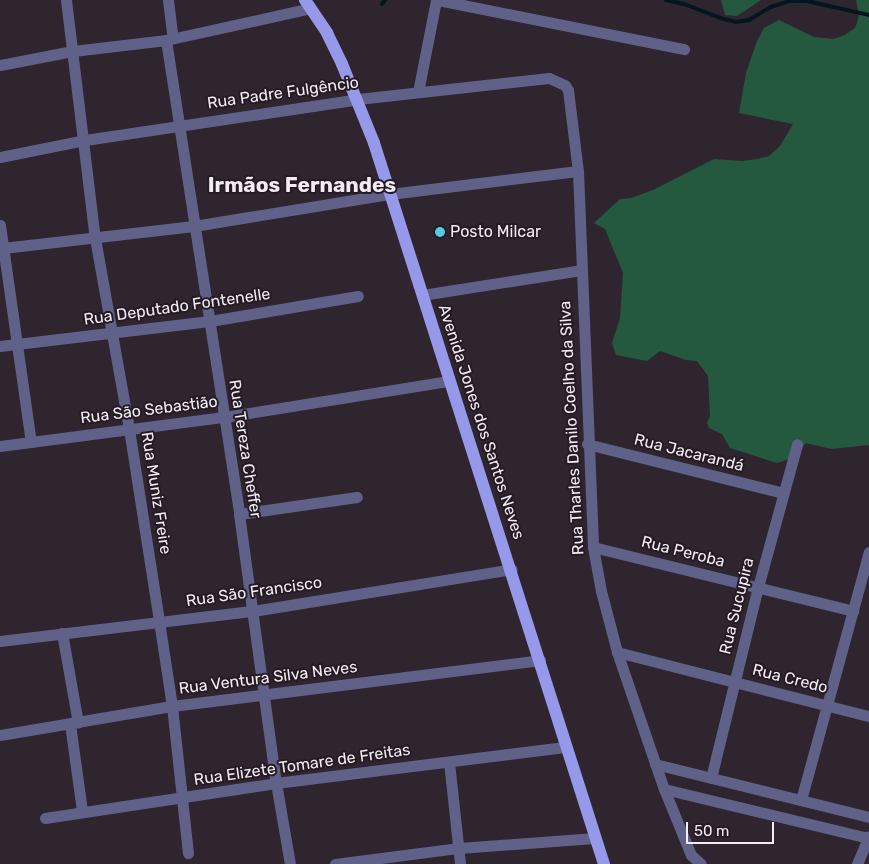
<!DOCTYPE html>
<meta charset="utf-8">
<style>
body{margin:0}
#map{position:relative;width:869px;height:864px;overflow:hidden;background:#2f252f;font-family:Rubik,sans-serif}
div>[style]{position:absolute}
.green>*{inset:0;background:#245940}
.stream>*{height:4px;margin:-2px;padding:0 2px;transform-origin:2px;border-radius:2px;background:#03161f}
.minor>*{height:11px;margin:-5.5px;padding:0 5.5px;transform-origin:5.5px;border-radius:5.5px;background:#606189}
.major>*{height:12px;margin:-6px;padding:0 6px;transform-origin:6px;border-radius:6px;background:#9698ea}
.dots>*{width:14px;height:14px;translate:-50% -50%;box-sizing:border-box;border:2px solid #251b25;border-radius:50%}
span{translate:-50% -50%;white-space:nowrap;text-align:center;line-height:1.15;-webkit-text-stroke:4px #251b25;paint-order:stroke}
.street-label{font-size:16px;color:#f3edf3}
.poi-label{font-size:16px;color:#f3edf3}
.left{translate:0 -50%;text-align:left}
.district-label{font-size:21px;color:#f3edf3;font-weight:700}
.scale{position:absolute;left:686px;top:822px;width:88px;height:22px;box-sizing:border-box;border:2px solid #f3edf3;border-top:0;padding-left:6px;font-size:15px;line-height:18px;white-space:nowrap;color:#f3edf3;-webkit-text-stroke:4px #251b25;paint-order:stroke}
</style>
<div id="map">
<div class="green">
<i style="clip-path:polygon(721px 0,761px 0,737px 16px,725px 15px)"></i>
<i style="clip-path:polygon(856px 0,869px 0,869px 445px,831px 449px,806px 443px,789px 459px,777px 463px,730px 448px,722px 434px,709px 428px,707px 423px,710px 416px,708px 376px,697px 361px,686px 360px,660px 351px,647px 361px,616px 355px,612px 343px,620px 318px,623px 273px,605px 229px,594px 223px,620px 199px,631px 198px,653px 190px,714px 159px,742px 161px,757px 159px,769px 156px,780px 146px,793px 124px,739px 113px,746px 73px,757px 41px,764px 28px,779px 20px,814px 37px,833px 39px,845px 35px,855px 28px,857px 23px,859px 14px)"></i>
</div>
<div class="stream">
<i style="left:666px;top:0;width:18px;rotate:13deg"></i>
<i style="left:684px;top:4px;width:39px;rotate:21deg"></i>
<i style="left:720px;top:18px;width:16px;rotate:14deg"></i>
<i style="left:736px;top:22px;width:13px;rotate:-9deg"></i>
<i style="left:749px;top:20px;width:26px;rotate:-31deg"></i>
<i style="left:771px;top:7px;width:19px;rotate:-18deg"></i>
<i style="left:789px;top:1px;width:18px"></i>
<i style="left:807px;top:1px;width:64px;rotate:12.7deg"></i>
<i style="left:382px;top:4px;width:5px;rotate:-53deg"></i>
</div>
<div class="minor">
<i style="left:66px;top:0;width:240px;rotate:83.1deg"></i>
<i style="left:95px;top:238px;width:194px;rotate:79.9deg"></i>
<i style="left:129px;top:429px;width:194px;rotate:81.1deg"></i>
<i style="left:159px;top:621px;width:86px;rotate:81.3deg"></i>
<i style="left:172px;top:706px;width:148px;rotate:83.8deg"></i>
<i style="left:168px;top:0;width:38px;rotate:83deg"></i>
<i style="left:438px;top:0;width:251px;rotate:11.3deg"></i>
<i style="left:166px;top:40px;width:480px;rotate:81.2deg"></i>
<i style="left:239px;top:514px;width:272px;rotate:82.2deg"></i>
<i style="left:276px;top:783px;width:82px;rotate:80.2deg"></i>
<i style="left:0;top:65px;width:74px;rotate:-10.9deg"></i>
<i style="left:73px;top:51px;width:94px;rotate:-6.7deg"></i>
<i style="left:166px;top:40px;width:148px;rotate:-12.4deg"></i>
<i style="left:418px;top:92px;width:94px;rotate:-78.9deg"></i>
<i style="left:0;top:157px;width:87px;rotate:-11.3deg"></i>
<i style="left:85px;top:140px;width:276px;rotate:-8.5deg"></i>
<i style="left:358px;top:99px;width:192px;rotate:-6.3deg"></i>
<i style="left:549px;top:78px;width:17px;rotate:24deg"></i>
<i style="left:565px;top:85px;width:6px;rotate:59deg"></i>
<i style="left:568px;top:90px;width:82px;rotate:83deg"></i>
<i style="left:578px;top:171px;width:376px;rotate:87.7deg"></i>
<i style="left:593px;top:547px;width:45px;rotate:79.7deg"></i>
<i style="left:601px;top:591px;width:63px;rotate:75.3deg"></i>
<i style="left:617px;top:652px;width:145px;rotate:71.1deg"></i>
<i style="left:664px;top:789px;width:71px;rotate:67.8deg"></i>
<i style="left:691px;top:855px;width:13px;rotate:42deg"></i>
<i style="left:0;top:225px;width:219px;rotate:81.9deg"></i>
<i style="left:3px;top:248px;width:192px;rotate:-6.6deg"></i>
<i style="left:194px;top:226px;width:199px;rotate:-9.3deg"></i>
<i style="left:390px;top:194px;width:189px;rotate:-7deg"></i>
<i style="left:422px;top:295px;width:161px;rotate:-8.9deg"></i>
<i style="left:0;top:346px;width:211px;rotate:-6.8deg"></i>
<i style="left:210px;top:321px;width:150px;rotate:-9.6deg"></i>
<i style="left:587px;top:444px;width:202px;rotate:14deg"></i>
<i style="left:0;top:446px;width:226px;rotate:-7.4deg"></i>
<i style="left:224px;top:417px;width:228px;rotate:-9.1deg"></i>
<i style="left:239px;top:514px;width:119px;rotate:-8.2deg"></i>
<i style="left:593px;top:547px;width:268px;rotate:13.8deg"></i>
<i style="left:62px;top:633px;width:91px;rotate:79.9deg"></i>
<i style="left:0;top:641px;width:255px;rotate:-6.8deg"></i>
<i style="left:253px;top:611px;width:262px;rotate:-9.2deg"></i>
<i style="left:617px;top:652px;width:260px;rotate:14.3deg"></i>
<i style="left:70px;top:724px;width:88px;rotate:82.1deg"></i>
<i style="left:0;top:735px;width:174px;rotate:-9.6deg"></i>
<i style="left:172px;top:706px;width:371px;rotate:-7.1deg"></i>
<i style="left:449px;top:762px;width:103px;rotate:83.8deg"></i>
<i style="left:655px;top:764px;width:220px;rotate:13.9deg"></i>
<i style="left:711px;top:778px;width:197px;rotate:-76.2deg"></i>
<i style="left:758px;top:587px;width:148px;rotate:-74.7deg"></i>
<i style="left:664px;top:789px;width:210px;rotate:13.5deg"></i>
<i style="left:801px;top:800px;width:257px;rotate:-74.7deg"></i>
<i style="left:45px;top:818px;width:234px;rotate:-8.6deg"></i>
<i style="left:276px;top:783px;width:291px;rotate:-7.1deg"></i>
<i style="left:335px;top:864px;width:125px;rotate:-7.4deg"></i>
<i style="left:459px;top:848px;width:136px;rotate:-4.2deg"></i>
<i style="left:857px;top:864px;width:30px;rotate:-67deg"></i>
</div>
<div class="major">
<i style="left:305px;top:0;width:40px;rotate:56deg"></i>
<i style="left:327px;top:33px;width:34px;rotate:64deg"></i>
<i style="left:342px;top:64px;width:85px;rotate:67.9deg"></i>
<i style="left:374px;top:143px;width:757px;rotate:72.31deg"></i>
</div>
<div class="dots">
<i style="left:440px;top:232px;background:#59c8e5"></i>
</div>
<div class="street-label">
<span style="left:283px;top:93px;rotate:-8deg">Rua Padre Fulgêncio</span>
<span style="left:177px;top:307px;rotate:-8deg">Rua Deputado Fontenelle</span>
<span style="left:149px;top:410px;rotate:-7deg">Rua São Sebastião</span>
<span style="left:481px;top:422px;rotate:72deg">Avenida Jones dos Santos Neves</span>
<span style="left:572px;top:428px;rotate:-93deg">Rua Tharles Danilo Coelho da Silva</span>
<span style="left:245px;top:449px;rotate:81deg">Rua Tereza Cheffer</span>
<span style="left:689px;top:453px;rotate:14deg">Rua Jacarandá</span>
<span style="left:156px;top:493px;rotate:81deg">Rua Muniz Freire</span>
<span style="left:683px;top:552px;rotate:14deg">Rua Peroba</span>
<span style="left:254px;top:592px;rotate:-8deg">Rua São Francisco</span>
<span style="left:737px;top:606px;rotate:-76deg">Rua Sucupira</span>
<span style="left:268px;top:678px;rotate:-7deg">Rua Ventura Silva Neves</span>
<span style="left:790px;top:679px;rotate:14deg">Rua Credo</span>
<span style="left:302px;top:765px;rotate:-8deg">Rua Elizete Tomare de Freitas</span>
</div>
<div class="poi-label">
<span class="left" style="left:450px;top:232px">Posto Milcar</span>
</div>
<div class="district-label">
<span style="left:302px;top:185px">Irmãos Fernandes</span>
</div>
<div class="scale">50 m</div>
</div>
